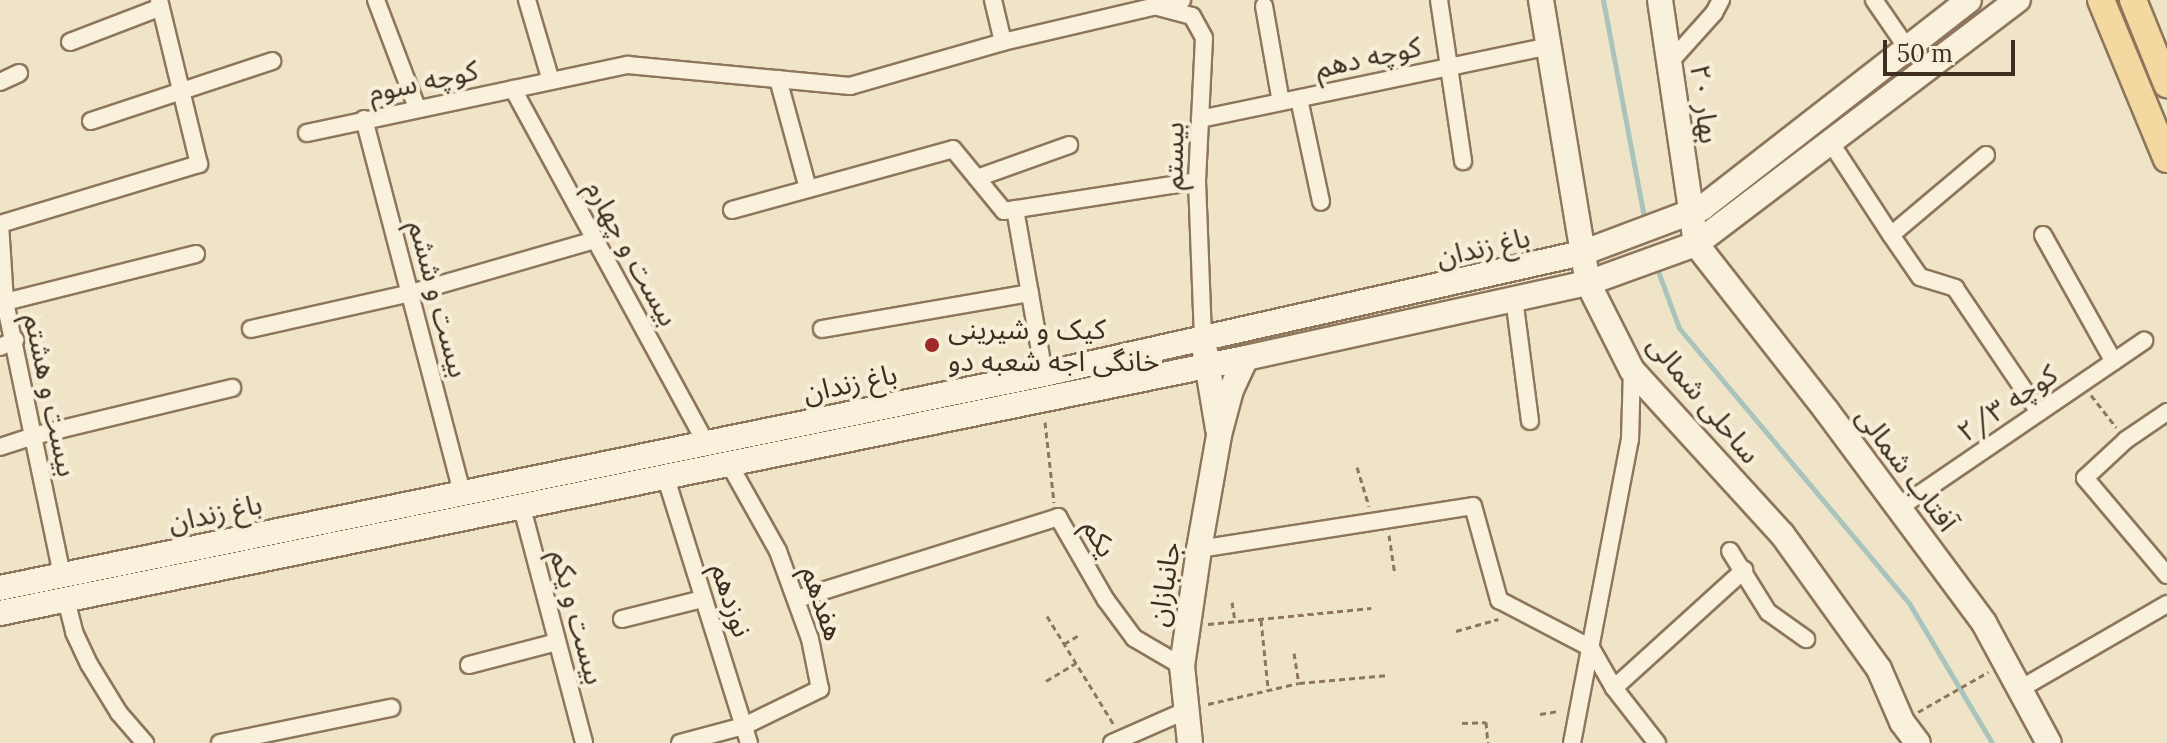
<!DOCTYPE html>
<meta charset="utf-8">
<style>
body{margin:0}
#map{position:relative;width:2167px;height:743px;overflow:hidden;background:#f0e4c8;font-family:Lora,"Noto Sans Arabic",serif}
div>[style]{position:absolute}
.stream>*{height:5px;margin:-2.5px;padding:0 2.5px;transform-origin:2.5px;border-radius:2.5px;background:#a9c4bc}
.path>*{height:3px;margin-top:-1.5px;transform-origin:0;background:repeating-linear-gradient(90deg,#8d765c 0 6px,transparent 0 10px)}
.roads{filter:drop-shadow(2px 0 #8d765c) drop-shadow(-2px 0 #8d765c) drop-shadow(0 2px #8d765c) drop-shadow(0 -2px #8d765c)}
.street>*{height:16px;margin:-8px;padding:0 8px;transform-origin:8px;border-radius:8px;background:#faf1dc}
.secondary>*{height:24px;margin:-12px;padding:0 12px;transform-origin:12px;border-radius:12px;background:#faf1dc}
.primary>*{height:26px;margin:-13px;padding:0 13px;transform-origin:13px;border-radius:13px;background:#f3d9a0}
.dots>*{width:22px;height:22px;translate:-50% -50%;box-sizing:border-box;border:4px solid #f7eed8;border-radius:50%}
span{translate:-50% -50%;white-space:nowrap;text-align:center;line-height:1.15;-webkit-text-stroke:8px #f7eed8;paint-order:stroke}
.street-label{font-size:28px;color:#3d2e20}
.poi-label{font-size:28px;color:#3d2e20}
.left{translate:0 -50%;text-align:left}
.scale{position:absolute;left:1883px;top:40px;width:132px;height:36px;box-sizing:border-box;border:4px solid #3d2e20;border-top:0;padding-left:10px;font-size:24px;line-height:28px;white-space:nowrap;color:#3d2e20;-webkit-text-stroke:6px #f7eed8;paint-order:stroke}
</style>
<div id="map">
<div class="stream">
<i style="left:1603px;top:0;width:226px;rotate:79.3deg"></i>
<i style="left:1656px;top:266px;width:66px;rotate:69.6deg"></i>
<i style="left:1679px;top:328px;width:359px;rotate:50.1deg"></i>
<i style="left:1909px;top:603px;width:163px;rotate:59.3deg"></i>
</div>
<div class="path">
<i style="left:2091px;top:395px;width:41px;rotate:52deg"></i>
<i style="left:1045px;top:422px;width:81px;rotate:83.6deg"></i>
<i style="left:1357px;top:467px;width:41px;rotate:72.9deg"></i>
<i style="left:1389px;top:535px;width:40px;rotate:81.5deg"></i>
<i style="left:1232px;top:602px;width:20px;rotate:81deg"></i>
<i style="left:1047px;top:616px;width:128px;rotate:58.4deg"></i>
<i style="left:1261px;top:620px;width:68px;rotate:84.1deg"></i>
<i style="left:1208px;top:624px;width:164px;rotate:-5.6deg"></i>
<i style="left:1456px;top:631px;width:44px;rotate:-15.9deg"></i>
<i style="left:1064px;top:644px;width:17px;rotate:-31deg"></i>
<i style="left:1294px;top:653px;width:30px;rotate:81deg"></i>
<i style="left:1046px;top:681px;width:35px;rotate:-31deg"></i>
<i style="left:1208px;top:704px;width:93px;rotate:-13deg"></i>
<i style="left:1299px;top:683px;width:90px;rotate:-5.1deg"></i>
<i style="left:1918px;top:712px;width:81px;rotate:-29.7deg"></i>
<i style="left:1540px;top:714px;width:20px;rotate:-9deg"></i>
<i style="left:1462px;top:723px;width:24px;rotate:-2deg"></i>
<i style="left:1486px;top:722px;width:21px;rotate:85deg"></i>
</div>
<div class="roads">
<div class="street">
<i style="left:376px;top:0;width:116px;rotate:69.2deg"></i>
<i style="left:527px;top:0;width:84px;rotate:73.5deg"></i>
<i style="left:993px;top:0;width:43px;rotate:76.6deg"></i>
<i style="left:1439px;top:0;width:163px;rotate:81.5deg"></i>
<i style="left:1874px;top:0;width:58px;rotate:55.5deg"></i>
<i style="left:1264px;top:6px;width:97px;rotate:80deg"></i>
<i style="left:1158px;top:7px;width:35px;rotate:15deg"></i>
<i style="left:1192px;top:16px;width:25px;rotate:61deg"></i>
<i style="left:1204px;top:38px;width:143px;rotate:92.8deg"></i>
<i style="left:1197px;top:181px;width:158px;rotate:87.8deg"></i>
<i style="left:70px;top:42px;width:97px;rotate:-21deg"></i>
<i style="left:1670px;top:62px;width:66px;rotate:-48.1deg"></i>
<i style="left:1714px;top:13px;width:15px;rotate:-62deg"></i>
<i style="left:778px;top:79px;width:114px;rotate:74.7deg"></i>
<i style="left:0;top:82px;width:21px;rotate:-25deg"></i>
<i style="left:513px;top:89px;width:403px;rotate:61.4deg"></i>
<i style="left:1299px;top:99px;width:105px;rotate:77.9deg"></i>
<i style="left:364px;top:119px;width:387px;rotate:75.3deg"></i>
<i style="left:1200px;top:119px;width:356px;rotate:-11.8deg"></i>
<i style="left:91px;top:121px;width:191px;rotate:-18.3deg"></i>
<i style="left:307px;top:133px;width:328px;rotate:-12deg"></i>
<i style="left:628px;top:65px;width:223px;rotate:5.4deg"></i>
<i style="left:850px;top:86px;width:159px;rotate:-16deg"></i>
<i style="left:1003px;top:42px;width:184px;rotate:-13.2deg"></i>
<i style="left:1831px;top:143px;width:110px;rotate:56.9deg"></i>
<i style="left:1986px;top:155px;width:124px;rotate:139.9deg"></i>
<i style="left:1891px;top:235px;width:51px;rotate:55.4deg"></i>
<i style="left:1920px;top:277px;width:37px;rotate:17deg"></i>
<i style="left:1955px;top:288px;width:150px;rotate:55.9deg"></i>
<i style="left:977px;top:178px;width:98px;rotate:-19.7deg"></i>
<i style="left:1015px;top:209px;width:168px;rotate:80deg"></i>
<i style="left:732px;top:210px;width:229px;rotate:-15.4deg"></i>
<i style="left:953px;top:149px;width:80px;rotate:50.6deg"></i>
<i style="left:1004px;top:211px;width:195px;rotate:-8.8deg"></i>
<i style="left:0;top:224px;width:208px;rotate:-16.8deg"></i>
<i style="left:199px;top:164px;width:169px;rotate:-103.7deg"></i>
<i style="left:0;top:224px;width:78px;rotate:86.3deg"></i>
<i style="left:5px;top:302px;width:279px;rotate:78.2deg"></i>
<i style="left:2043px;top:235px;width:145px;rotate:60.8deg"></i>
<i style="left:0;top:296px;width:8px;rotate:50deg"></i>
<i style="left:5px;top:302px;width:197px;rotate:-14.1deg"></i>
<i style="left:1514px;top:298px;width:124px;rotate:82.6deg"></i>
<i style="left:251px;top:329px;width:164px;rotate:-12.7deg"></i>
<i style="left:411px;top:293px;width:191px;rotate:-16.1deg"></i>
<i style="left:822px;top:329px;width:211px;rotate:-9.8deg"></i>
<i style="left:0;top:347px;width:17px;rotate:-25deg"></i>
<i style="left:2167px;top:412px;width:50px;rotate:145.7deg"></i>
<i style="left:2126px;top:440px;width:56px;rotate:137.2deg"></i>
<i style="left:2085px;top:478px;width:127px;rotate:49.8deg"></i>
<i style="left:0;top:447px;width:35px;rotate:-18deg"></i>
<i style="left:33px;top:436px;width:205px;rotate:-13.6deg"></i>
<i style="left:665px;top:475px;width:281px;rotate:72.6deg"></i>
<i style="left:521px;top:504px;width:247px;rotate:75.2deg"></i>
<i style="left:1899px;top:508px;width:297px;rotate:-34.3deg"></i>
<i style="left:1199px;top:549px;width:277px;rotate:-8.9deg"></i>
<i style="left:1473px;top:506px;width:98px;rotate:74.5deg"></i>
<i style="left:1499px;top:600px;width:104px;rotate:27.6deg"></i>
<i style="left:1591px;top:648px;width:46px;rotate:60.1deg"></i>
<i style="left:1614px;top:688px;width:70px;rotate:52deg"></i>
<i style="left:1730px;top:551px;width:72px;rotate:58.1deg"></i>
<i style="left:1768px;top:612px;width:47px;rotate:35.4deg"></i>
<i style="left:66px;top:599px;width:34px;rotate:76deg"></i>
<i style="left:74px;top:632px;width:35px;rotate:65deg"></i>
<i style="left:89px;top:664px;width:57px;rotate:58.5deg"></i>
<i style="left:119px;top:713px;width:40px;rotate:49deg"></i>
<i style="left:797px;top:599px;width:274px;rotate:-17.4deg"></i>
<i style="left:1058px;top:517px;width:96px;rotate:60deg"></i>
<i style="left:1106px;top:600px;width:47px;rotate:53.6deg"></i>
<i style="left:1134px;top:638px;width:56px;rotate:30.3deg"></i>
<i style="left:622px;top:619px;width:83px;rotate:-13.9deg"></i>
<i style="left:469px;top:665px;width:91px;rotate:-14.6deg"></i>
<i style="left:1614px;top:688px;width:176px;rotate:-42.2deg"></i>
<i style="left:2020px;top:689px;width:170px;rotate:-30deg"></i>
<i style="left:220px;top:743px;width:175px;rotate:-11.6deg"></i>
<i style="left:680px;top:743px;width:66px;rotate:-14.9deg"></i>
<i style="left:744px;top:726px;width:85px;rotate:-26deg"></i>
<i style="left:820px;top:689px;width:51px;rotate:-101.3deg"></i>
<i style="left:810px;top:639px;width:94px;rotate:-110deg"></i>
<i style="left:778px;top:551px;width:102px;rotate:-119.3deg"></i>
<i style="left:1112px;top:743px;width:80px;rotate:-23.7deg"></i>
<i style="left:1572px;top:743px;width:309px;rotate:-79.2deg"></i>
<i style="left:1630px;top:440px;width:70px;rotate:-88.4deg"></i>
</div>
<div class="secondary">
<i style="left:1541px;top:0;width:287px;rotate:80.6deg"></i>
<i style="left:1588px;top:283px;width:97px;rotate:63.2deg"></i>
<i style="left:1632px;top:370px;width:222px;rotate:47.6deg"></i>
<i style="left:1782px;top:534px;width:166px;rotate:54.3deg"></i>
<i style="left:1879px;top:669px;width:58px;rotate:66.5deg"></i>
<i style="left:1902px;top:722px;width:26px;rotate:53deg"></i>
<i style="left:1660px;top:0;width:247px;rotate:81.6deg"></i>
<i style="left:1696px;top:244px;width:211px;rotate:51.9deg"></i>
<i style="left:1826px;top:410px;width:265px;rotate:53.4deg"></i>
<i style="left:1984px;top:623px;width:136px;rotate:61.6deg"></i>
<i style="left:1205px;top:351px;width:79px;rotate:80.5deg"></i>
<i style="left:0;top:588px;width:1066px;rotate:-11.58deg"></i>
<i style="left:1044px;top:374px;width:551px;rotate:-12.68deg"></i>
<i style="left:1582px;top:253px;width:128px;rotate:-20.6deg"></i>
<i style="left:1702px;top:208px;width:338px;rotate:-37.9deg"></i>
<i style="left:0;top:613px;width:1272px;rotate:-11.57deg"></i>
<i style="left:1246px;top:358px;width:350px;rotate:-12.4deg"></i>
<i style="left:1588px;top:283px;width:115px;rotate:-19.9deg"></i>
<i style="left:1696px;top:244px;width:404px;rotate:-37.2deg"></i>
<i style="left:1190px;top:743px;width:77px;rotate:-95.9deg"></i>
<i style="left:1182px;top:666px;width:118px;rotate:-81.7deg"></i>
<i style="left:1199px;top:549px;width:116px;rotate:-80deg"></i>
<i style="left:1219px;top:435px;width:47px;rotate:-75.1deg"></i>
<i style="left:1231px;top:390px;width:35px;rotate:-65deg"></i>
</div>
<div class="primary">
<i style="left:2101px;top:0;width:172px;rotate:67.5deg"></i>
<i style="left:2133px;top:0;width:91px;rotate:68deg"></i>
</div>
</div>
<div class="dots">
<i style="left:932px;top:345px;background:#9e2a2b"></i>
</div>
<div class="street-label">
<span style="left:1368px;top:57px;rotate:-12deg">کوچه دهم</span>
<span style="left:423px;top:81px;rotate:-12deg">کوچه سوم</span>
<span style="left:1705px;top:104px;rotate:83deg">بهار ۲۰</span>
<span style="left:1173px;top:156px;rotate:-89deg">بیستم</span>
<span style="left:1483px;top:247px;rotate:-13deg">باغ زندان</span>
<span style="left:632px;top:253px;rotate:61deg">بیست و چهارم</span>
<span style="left:439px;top:299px;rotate:75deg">بیست و ششم</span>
<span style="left:850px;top:383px;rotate:-12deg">باغ زندان</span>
<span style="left:51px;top:395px;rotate:78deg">بیست و هشتم</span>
<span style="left:1704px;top:399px;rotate:50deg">ساحلی شمالی</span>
<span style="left:2007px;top:403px;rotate:-34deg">کوچه ۲/۳</span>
<span style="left:1907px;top:469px;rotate:53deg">آفتاب شمالی</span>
<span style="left:215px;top:513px;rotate:-12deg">باغ زندان</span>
<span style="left:1100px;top:538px;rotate:60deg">یکم</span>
<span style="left:1164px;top:584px;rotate:-81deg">جانبازان</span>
<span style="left:732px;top:600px;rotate:72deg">نوزدهم</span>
<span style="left:823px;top:603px;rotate:71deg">هفدهم</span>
<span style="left:578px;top:617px;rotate:75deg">بیست و یکم</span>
</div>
<div class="poi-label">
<span class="left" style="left:948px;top:345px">کیک و شیرینی<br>خانگی اجه شعبه دو</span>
</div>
<div class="scale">50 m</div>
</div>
